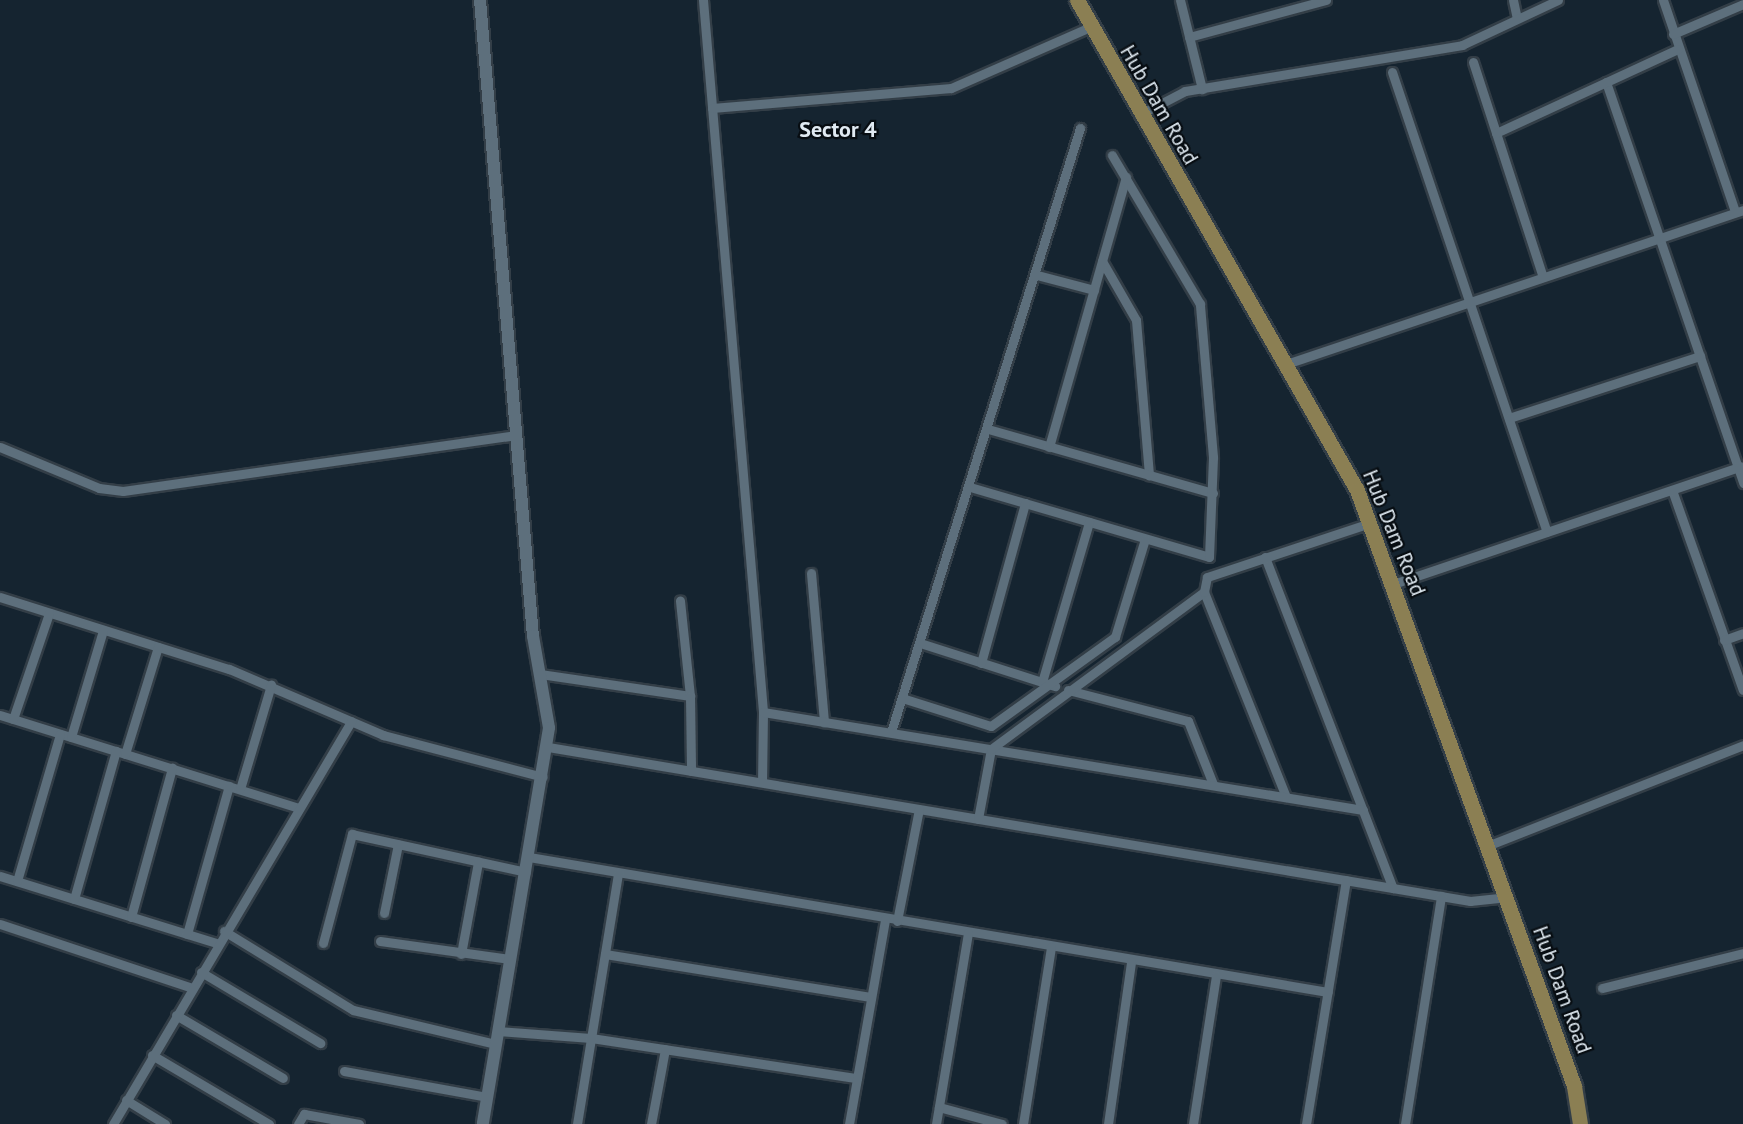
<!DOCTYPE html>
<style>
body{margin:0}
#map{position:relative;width:1743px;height:1124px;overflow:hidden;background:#152430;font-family:"PT Sans",sans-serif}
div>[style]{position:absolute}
.roads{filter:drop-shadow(2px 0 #333e47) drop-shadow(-2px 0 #333e47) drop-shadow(0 2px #333e47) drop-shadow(0 -2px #333e47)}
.minor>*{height:9px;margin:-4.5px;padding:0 4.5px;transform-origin:4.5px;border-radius:4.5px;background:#5d6f7c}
.tertiary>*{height:12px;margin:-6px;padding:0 6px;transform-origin:6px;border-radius:6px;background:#5d6f7c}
.primary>*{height:15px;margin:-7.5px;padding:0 7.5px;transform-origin:7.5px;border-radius:7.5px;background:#8b7f53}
span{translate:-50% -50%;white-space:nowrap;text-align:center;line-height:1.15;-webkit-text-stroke:4.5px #070d12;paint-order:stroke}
.street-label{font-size:21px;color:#e0eaf2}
.neighbourhood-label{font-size:22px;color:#e0eaf2;font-weight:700}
</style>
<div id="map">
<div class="roads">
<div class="minor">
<i style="left:703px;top:0;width:715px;rotate:85.18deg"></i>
<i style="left:763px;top:712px;width:70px;rotate:90.8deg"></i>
<i style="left:1180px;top:0;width:92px;rotate:76.1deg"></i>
<i style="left:1513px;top:0;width:19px;rotate:78deg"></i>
<i style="left:1663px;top:0;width:224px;rotate:71.2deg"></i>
<i style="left:1673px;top:34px;width:76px;rotate:-23.2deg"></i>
<i style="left:1189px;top:37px;width:142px;rotate:-15.1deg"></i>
<i style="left:1473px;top:62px;width:226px;rotate:72deg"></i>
<i style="left:1392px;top:72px;width:485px;rotate:71.4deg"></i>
<i style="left:1606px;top:82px;width:424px;rotate:71.1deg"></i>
<i style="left:712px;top:108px;width:240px;rotate:-4.8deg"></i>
<i style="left:951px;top:88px;width:152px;rotate:-23.7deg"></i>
<i style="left:1139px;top:115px;width:52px;rotate:-27.6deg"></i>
<i style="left:1185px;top:91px;width:281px;rotate:-9.4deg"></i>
<i style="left:1462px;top:45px;width:106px;rotate:-25.1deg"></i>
<i style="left:1496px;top:133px;width:200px;rotate:-24.8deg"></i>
<i style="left:1102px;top:261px;width:68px;rotate:60deg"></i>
<i style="left:1136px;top:320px;width:156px;rotate:85.2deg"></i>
<i style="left:1037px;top:275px;width:59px;rotate:14.7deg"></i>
<i style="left:1286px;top:364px;width:482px;rotate:-18.6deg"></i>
<i style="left:1509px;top:418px;width:201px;rotate:-18deg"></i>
<i style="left:988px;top:429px;width:234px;rotate:15.9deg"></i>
<i style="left:0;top:447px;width:107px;rotate:22.5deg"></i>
<i style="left:99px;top:488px;width:24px;rotate:7deg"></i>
<i style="left:123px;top:491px;width:398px;rotate:-8.1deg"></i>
<i style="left:1049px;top:447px;width:281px;rotate:-74.1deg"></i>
<i style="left:970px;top:487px;width:249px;rotate:16.3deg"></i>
<i style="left:1209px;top:557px;width:100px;rotate:-87.7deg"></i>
<i style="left:1213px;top:457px;width:154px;rotate:-94.9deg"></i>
<i style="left:1200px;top:304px;width:173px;rotate:-120.6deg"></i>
<i style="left:1672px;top:490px;width:212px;rotate:70.5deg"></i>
<i style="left:1265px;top:557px;width:355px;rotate:68.9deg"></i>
<i style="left:811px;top:573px;width:150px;rotate:85deg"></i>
<i style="left:1393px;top:584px;width:367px;rotate:-18.7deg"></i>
<i style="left:1204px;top:592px;width:221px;rotate:68.2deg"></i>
<i style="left:0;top:597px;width:240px;rotate:17.5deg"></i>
<i style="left:229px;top:669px;width:168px;rotate:23.2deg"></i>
<i style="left:383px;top:735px;width:165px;rotate:14.7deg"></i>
<i style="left:1724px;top:640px;width:20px;rotate:-20deg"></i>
<i style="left:920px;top:643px;width:142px;rotate:17.7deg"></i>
<i style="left:981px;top:663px;width:166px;rotate:-74.6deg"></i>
<i style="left:540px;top:674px;width:152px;rotate:8.3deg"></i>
<i style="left:690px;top:696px;width:96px;rotate:-96deg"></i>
<i style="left:1042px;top:682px;width:167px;rotate:-73.6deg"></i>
<i style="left:1068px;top:690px;width:124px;rotate:14.5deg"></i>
<i style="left:1188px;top:721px;width:68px;rotate:68.4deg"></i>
<i style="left:690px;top:696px;width:75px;rotate:89.2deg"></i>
<i style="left:902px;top:698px;width:93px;rotate:17.5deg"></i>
<i style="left:991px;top:726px;width:153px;rotate:-35.7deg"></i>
<i style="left:1115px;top:637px;width:102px;rotate:-73deg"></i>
<i style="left:763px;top:712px;width:608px;rotate:9.28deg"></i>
<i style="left:0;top:715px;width:313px;rotate:17.3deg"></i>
<i style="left:13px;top:719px;width:112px;rotate:-71.2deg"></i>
<i style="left:891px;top:732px;width:633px;rotate:-72.62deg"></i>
<i style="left:71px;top:737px;width:112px;rotate:-73.3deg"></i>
<i style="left:548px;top:747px;width:935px;rotate:9.48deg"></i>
<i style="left:1470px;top:901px;width:36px;rotate:-6deg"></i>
<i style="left:125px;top:754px;width:112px;rotate:-72.9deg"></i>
<i style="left:240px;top:789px;width:109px;rotate:-73.4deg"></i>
<i style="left:978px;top:819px;width:71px;rotate:-79.5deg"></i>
<i style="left:991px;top:749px;width:265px;rotate:-36.4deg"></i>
<i style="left:1204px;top:592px;width:15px;rotate:-79deg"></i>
<i style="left:1207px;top:577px;width:172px;rotate:-18.3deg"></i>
<i style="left:1487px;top:846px;width:275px;rotate:-21.5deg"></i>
<i style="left:529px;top:857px;width:810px;rotate:9.59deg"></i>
<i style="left:0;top:876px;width:227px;rotate:17.2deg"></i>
<i style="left:17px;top:881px;width:153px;rotate:-73.7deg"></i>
<i style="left:74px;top:899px;width:154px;rotate:-74.2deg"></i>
<i style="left:384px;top:913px;width:70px;rotate:-78.5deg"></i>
<i style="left:131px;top:917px;width:155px;rotate:-74.6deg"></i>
<i style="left:897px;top:921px;width:114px;rotate:-78.9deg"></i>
<i style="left:0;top:924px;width:202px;rotate:18.4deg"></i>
<i style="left:224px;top:931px;width:151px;rotate:31.5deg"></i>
<i style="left:353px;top:1010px;width:147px;rotate:13.4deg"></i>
<i style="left:187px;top:934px;width:154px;rotate:-74.2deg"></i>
<i style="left:380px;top:941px;width:131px;rotate:7.9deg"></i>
<i style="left:323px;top:943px;width:113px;rotate:-75.1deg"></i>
<i style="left:352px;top:834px;width:178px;rotate:12.3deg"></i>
<i style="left:461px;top:954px;width:94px;rotate:-79.5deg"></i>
<i style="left:605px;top:954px;width:269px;rotate:9.2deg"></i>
<i style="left:201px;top:972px;width:139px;rotate:30.8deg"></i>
<i style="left:1602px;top:988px;width:145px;rotate:-13.9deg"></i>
<i style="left:176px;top:1015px;width:124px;rotate:30.5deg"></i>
<i style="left:498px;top:1031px;width:93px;rotate:4.3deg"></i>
<i style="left:591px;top:1038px;width:269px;rotate:8.6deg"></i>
<i style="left:152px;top:1055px;width:136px;rotate:30.5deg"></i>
<i style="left:344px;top:1071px;width:145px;rotate:10.3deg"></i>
<i style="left:126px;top:1100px;width:46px;rotate:31.6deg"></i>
<i style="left:939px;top:1107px;width:65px;rotate:15.1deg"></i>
<i style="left:113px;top:1124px;width:468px;rotate:-59.4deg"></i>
<i style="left:298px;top:1124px;width:12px;rotate:-59deg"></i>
<i style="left:304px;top:1114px;width:56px;rotate:10.3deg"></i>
<i style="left:577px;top:1124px;width:254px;rotate:-80.7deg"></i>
<i style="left:651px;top:1124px;width:76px;rotate:-79.4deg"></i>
<i style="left:849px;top:1124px;width:208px;rotate:-80deg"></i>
<i style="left:936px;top:1124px;width:194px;rotate:-80.5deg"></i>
<i style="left:1023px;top:1124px;width:179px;rotate:-81deg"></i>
<i style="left:1108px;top:1124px;width:164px;rotate:-81.9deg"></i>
<i style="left:1193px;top:1124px;width:150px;rotate:-81.2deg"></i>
<i style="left:1306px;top:1124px;width:247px;rotate:-80.7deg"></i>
<i style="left:1405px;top:1124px;width:231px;rotate:-81deg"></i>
</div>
<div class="tertiary">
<i style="left:480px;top:0;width:638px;rotate:85.24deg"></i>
<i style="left:533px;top:636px;width:93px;rotate:80.1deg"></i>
<i style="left:549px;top:728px;width:401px;rotate:99.5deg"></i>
</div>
<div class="primary">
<i style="left:1077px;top:0;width:564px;rotate:60.26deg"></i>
<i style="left:1357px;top:490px;width:634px;rotate:69.99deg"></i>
<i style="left:1574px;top:1086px;width:38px;rotate:81deg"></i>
</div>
</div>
<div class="street-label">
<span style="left:1159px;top:105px;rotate:60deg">Hub Dam Road</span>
<span style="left:1394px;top:533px;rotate:68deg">Hub Dam Road</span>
<span style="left:1562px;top:990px;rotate:70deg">Hub Dam Road</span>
</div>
<div class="neighbourhood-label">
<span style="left:838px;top:130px">Sector 4</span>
</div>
</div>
